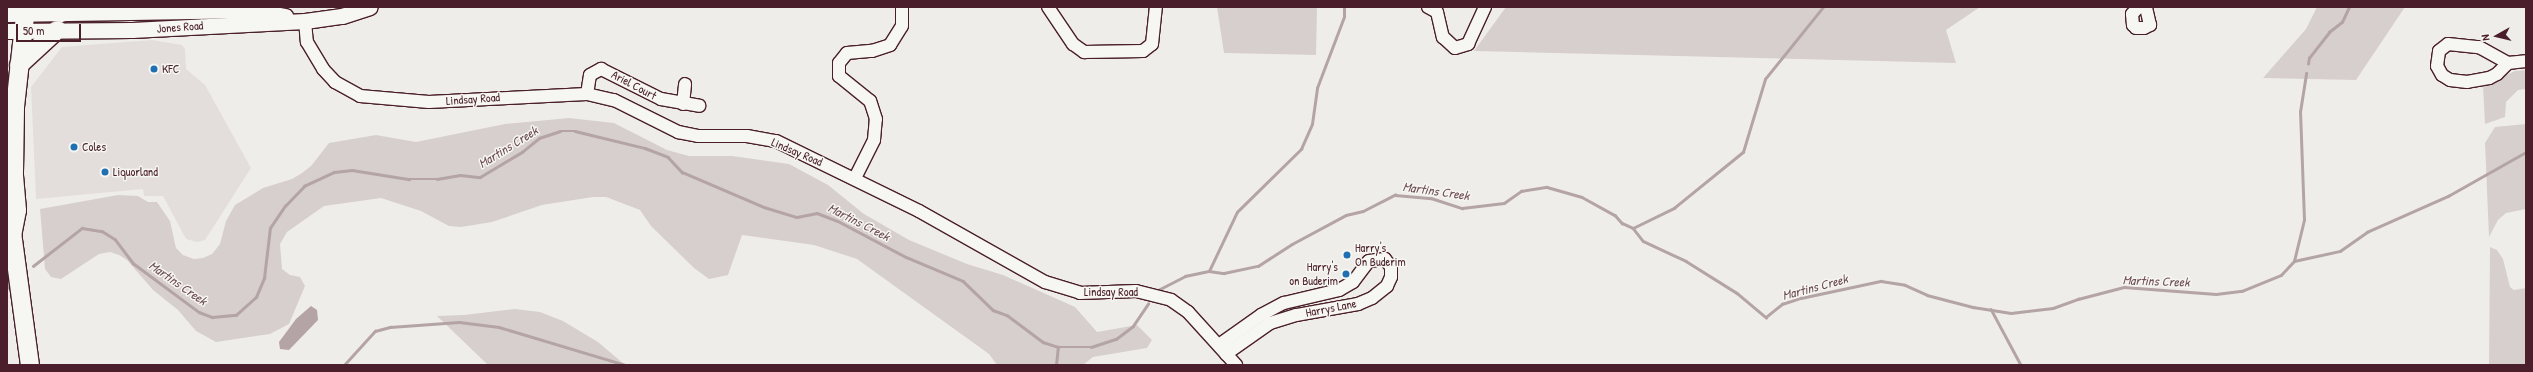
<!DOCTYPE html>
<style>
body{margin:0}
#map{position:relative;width:2533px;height:372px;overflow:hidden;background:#efedea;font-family:"Patrick Hand",sans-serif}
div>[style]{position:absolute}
.built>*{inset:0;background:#e3dedc}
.green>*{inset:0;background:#d7cfce}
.water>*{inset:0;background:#b4a4a5}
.stream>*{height:2.5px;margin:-1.25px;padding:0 1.25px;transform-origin:1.25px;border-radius:1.25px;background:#b4a4a5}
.roads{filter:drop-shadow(1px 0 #4a1f2b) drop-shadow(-1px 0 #4a1f2b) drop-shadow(0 1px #4a1f2b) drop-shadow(0 -1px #4a1f2b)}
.minor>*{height:12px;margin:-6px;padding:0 6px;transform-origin:6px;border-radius:6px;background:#f6f6f2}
.major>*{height:15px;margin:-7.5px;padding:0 7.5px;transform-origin:7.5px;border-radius:7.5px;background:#f6f6f2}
.highway>*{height:18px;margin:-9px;padding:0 9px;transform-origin:9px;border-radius:9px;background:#f6f6f2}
.dots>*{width:11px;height:11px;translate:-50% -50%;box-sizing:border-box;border:2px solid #f6f6f2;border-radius:50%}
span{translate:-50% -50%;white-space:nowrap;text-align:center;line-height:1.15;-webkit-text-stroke:3px #f6f6f2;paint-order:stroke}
.street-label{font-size:12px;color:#4a1f2b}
.poi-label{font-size:12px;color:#4a1f2b}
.left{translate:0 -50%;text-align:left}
.right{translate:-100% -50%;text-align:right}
.water-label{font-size:13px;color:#6f4e56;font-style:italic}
.frame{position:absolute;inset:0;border:8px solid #4a1f2b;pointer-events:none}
.north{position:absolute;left:2477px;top:16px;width:40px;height:40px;-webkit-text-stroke:3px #f6f6f2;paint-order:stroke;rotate:262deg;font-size:11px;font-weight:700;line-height:16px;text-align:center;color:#4a1f2b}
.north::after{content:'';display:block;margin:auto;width:14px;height:18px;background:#4a1f2b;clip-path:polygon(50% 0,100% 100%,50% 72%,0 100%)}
.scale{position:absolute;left:16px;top:24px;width:65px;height:18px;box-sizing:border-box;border:2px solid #4a1f2b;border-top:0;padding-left:5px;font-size:12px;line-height:14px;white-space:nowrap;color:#4a1f2b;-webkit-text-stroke:3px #f6f6f2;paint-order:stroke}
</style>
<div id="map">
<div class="built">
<i style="clip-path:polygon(152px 40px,182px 45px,185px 49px,186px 69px,205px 85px,251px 168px,205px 240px,197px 242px,186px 239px,163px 196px,144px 196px,143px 189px,36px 199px,31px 87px,62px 47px)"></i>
</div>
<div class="green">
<i style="clip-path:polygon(1217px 7px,1317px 7px,1316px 55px,1224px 53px)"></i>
<i style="clip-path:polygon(1506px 7px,1980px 7px,1946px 30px,1956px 63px,1474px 51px)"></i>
<i style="clip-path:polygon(2317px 7px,2405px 7px,2356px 80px,2263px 78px,2306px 29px)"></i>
<i style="clip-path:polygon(2526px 70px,2526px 89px,2518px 90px,2506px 102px,2505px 117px,2485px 124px,2483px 86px,2515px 71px)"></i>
<i style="clip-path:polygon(569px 118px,614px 123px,667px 150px,689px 156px,732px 156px,789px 164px,828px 185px,864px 214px,909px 240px,967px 264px,1003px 275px,1075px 307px,1097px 332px,1137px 325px,1152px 340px,1147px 348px,1093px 357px,1083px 365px,997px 365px,989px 354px,857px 259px,814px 245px,742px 235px,728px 275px,709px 279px,694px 268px,651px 226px,640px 210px,606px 197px,593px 197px,542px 205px,492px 222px,461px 227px,449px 226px,421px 211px,381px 198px,324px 206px,287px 232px,280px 244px,282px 269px,290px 275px,300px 277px,305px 286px,289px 324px,270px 334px,216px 342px,196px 331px,178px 310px,153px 290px,127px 260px,119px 255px,110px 252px,99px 254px,61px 279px,51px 277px,45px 269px,40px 209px,118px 195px,138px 196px,148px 202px,157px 202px,170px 221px,176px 248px,183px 255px,194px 259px,203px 258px,212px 254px,220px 244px,226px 221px,235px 205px,263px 188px,292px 179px,302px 173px,311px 166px,329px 143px,376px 135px,416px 142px,505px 124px)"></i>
<i style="clip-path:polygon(2526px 124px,2526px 209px,2506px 213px,2498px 220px,2489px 237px,2485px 143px,2495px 127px)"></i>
<i style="clip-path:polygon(2490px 247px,2497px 250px,2503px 259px,2510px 287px,2514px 290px,2526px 288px,2526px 365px,2489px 365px)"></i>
<i style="clip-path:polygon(515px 309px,540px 312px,563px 321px,598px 342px,625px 365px,488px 365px,437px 316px,464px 315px)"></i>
</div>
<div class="water">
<i style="clip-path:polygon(311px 306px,317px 310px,318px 320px,289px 350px,280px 349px,279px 342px,296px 319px)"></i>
</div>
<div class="stream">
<i style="left:2308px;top:64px;width:6px;rotate:-81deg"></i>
<i style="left:2309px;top:58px;width:33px;rotate:-52deg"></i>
<i style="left:2329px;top:32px;width:16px;rotate:-38deg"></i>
<i style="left:2342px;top:22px;width:17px;rotate:-65deg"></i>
<i style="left:1633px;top:228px;width:46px;rotate:-26deg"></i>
<i style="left:1674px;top:208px;width:89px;rotate:-39.1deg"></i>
<i style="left:1743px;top:152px;width:76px;rotate:-73.2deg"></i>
<i style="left:1765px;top:79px;width:92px;rotate:-51.1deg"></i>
<i style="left:2294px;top:261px;width:47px;rotate:-12.3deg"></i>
<i style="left:2340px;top:251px;width:33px;rotate:-35deg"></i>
<i style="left:2367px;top:232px;width:89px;rotate:-24deg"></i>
<i style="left:2448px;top:196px;width:90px;rotate:-29.4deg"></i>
<i style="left:33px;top:266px;width:62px;rotate:-37.8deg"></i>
<i style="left:82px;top:228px;width:20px;rotate:9deg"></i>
<i style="left:102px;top:231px;width:15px;rotate:32deg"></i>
<i style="left:115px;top:239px;width:30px;rotate:53deg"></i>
<i style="left:133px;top:263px;width:82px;rotate:36.6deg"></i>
<i style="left:199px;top:312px;width:14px;rotate:21deg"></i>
<i style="left:212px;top:317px;width:24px;rotate:-5deg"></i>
<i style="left:236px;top:315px;width:27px;rotate:-42deg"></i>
<i style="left:256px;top:297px;width:21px;rotate:-67deg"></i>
<i style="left:264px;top:278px;width:50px;rotate:-83.2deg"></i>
<i style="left:270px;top:228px;width:27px;rotate:-56deg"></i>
<i style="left:285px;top:206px;width:28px;rotate:-46deg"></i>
<i style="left:304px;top:186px;width:33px;rotate:-25deg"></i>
<i style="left:334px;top:172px;width:18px;rotate:-6deg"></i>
<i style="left:352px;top:170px;width:58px;rotate:9deg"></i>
<i style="left:409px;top:179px;width:28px"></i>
<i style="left:437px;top:179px;width:23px;rotate:-10deg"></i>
<i style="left:460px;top:175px;width:20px;rotate:6deg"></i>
<i style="left:480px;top:177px;width:49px;rotate:-30.8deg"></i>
<i style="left:522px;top:152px;width:22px;rotate:-39deg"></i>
<i style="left:539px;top:138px;width:22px;rotate:-18deg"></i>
<i style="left:560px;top:131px;width:15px"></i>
<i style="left:575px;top:131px;width:72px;rotate:13.7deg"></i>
<i style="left:645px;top:148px;width:25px;rotate:21deg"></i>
<i style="left:668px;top:157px;width:21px;rotate:47deg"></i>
<i style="left:682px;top:172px;width:89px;rotate:23.1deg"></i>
<i style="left:764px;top:207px;width:34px;rotate:17deg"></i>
<i style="left:797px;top:217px;width:20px;rotate:-11deg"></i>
<i style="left:817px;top:213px;width:22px;rotate:21deg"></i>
<i style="left:838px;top:221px;width:77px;rotate:27.9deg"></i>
<i style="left:906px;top:257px;width:62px;rotate:22.8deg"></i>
<i style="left:963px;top:281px;width:42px;rotate:44deg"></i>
<i style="left:993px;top:310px;width:15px;rotate:20deg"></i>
<i style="left:1007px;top:315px;width:45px;rotate:36.9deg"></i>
<i style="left:1043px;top:342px;width:16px;rotate:18deg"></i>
<i style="left:1058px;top:347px;width:33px"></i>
<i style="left:1091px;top:347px;width:26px;rotate:-18deg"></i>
<i style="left:1116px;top:339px;width:21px;rotate:-37deg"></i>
<i style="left:1133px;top:326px;width:27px;rotate:-56deg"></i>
<i style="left:1209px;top:271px;width:65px;rotate:-64.6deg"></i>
<i style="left:1237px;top:212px;width:90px;rotate:-44.5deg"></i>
<i style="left:1301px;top:149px;width:27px;rotate:-66deg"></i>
<i style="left:1312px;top:124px;width:36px;rotate:-82deg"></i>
<i style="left:1317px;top:88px;width:76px;rotate:-69.2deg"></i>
<i style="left:1344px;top:17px;width:10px;rotate:-90deg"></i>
<i style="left:7px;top:288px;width:4px;rotate:-63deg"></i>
<i style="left:1156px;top:291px;width:33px;rotate:-27deg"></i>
<i style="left:1185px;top:276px;width:25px;rotate:-12deg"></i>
<i style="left:1209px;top:271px;width:15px;rotate:8deg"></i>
<i style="left:1224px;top:273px;width:35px;rotate:-12deg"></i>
<i style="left:1258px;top:266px;width:40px;rotate:-32.9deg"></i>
<i style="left:1292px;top:244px;width:61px;rotate:-28.2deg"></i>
<i style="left:1346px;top:215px;width:17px;rotate:-13deg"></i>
<i style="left:1363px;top:211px;width:36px;rotate:-27deg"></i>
<i style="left:1395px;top:195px;width:36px;rotate:5deg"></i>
<i style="left:1431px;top:198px;width:33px;rotate:18deg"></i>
<i style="left:1462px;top:208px;width:42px;rotate:-6.8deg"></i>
<i style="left:1504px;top:203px;width:21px;rotate:-35deg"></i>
<i style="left:1521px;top:191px;width:26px;rotate:-9deg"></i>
<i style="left:1547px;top:187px;width:36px;rotate:16deg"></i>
<i style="left:1582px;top:197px;width:38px;rotate:29deg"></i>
<i style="left:1615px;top:215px;width:11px;rotate:49deg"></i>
<i style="left:1622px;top:223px;width:12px;rotate:24deg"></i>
<i style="left:1633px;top:228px;width:16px;rotate:52deg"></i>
<i style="left:1643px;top:241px;width:47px;rotate:24.9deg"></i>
<i style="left:1686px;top:261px;width:60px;rotate:32.1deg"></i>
<i style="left:1737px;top:293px;width:38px;rotate:40deg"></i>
<i style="left:1766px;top:317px;width:21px;rotate:-39deg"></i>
<i style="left:1782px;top:304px;width:20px;rotate:-18deg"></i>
<i style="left:1801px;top:298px;width:82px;rotate:-12deg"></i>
<i style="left:1881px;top:281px;width:24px;rotate:9deg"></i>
<i style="left:1905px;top:285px;width:24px;rotate:24deg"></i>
<i style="left:1927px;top:295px;width:48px;rotate:14.6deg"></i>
<i style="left:1973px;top:307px;width:38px;rotate:9deg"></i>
<i style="left:2011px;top:313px;width:42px;rotate:-6.8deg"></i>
<i style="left:2053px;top:308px;width:27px;rotate:-20deg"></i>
<i style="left:2078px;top:299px;width:48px;rotate:-14.6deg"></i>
<i style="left:2124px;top:287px;width:92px;rotate:4.4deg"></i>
<i style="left:2216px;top:294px;width:26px;rotate:-7deg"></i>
<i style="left:2242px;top:291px;width:42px;rotate:-22.3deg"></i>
<i style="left:2281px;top:275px;width:19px;rotate:-47deg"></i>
<i style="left:2294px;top:261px;width:42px;rotate:-76.3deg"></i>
<i style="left:2304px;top:220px;width:108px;rotate:-92.1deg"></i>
<i style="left:2300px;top:112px;width:39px;rotate:-81deg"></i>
<i style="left:1991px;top:309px;width:64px;rotate:61.8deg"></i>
<i style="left:344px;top:365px;width:46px;rotate:-47.6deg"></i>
<i style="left:375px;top:331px;width:16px;rotate:-15deg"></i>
<i style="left:390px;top:327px;width:69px;rotate:-4.1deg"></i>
<i style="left:459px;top:322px;width:40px;rotate:7.1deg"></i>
<i style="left:499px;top:327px;width:133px;rotate:16.7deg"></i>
<i style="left:1056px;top:365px;width:18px;rotate:-84deg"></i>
</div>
<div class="roads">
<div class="minor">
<i style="left:1048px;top:7px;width:45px;rotate:56deg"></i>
<i style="left:1073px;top:44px;width:14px;rotate:36deg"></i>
<i style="left:1084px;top:52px;width:59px;rotate:-1deg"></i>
<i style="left:1143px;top:51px;width:11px;rotate:-38deg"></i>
<i style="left:1152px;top:44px;width:37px;rotate:-84deg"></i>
<i style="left:1428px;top:7px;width:10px;rotate:29deg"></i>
<i style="left:1437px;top:12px;width:26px;rotate:77deg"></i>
<i style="left:1443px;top:37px;width:16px;rotate:43deg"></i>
<i style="left:1455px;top:48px;width:14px;rotate:-17deg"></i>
<i style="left:1468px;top:44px;width:41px;rotate:-65.3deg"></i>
<i style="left:2139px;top:7px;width:10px;rotate:135deg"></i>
<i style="left:2132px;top:14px;width:11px;rotate:85deg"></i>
<i style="left:2133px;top:25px;width:4px;rotate:45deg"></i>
<i style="left:2136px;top:28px;width:8px"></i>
<i style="left:2144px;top:28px;width:7px;rotate:-27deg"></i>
<i style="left:2150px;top:25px;width:18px;rotate:-103deg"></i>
<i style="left:305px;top:21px;width:21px;rotate:85deg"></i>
<i style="left:307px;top:42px;width:31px;rotate:59deg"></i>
<i style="left:323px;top:69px;width:18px;rotate:47deg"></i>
<i style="left:335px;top:82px;width:29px;rotate:29deg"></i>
<i style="left:360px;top:96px;width:69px;rotate:5deg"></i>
<i style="left:429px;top:102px;width:158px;rotate:-2.9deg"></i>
<i style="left:587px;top:94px;width:28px;rotate:13deg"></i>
<i style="left:614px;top:100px;width:72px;rotate:26.6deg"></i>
<i style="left:678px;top:132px;width:20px;rotate:11deg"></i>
<i style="left:698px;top:136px;width:49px"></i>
<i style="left:747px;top:136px;width:29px;rotate:10deg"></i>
<i style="left:776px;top:141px;width:159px;rotate:26.1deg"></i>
<i style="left:919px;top:211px;width:145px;rotate:29.4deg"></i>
<i style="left:1045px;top:282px;width:37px;rotate:17deg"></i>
<i style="left:1080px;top:293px;width:56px;rotate:-2deg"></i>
<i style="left:1136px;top:291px;width:36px;rotate:14deg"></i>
<i style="left:1171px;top:300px;width:21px;rotate:35deg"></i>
<i style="left:1188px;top:312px;width:72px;rotate:47.8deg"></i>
<i style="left:2448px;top:44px;width:31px;rotate:6deg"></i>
<i style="left:2479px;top:47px;width:33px;rotate:29deg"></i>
<i style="left:2508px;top:63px;width:16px;rotate:135deg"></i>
<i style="left:2497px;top:74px;width:9px;rotate:153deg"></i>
<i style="left:2489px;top:78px;width:22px;rotate:170deg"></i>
<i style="left:2467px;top:82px;width:17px;rotate:-173deg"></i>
<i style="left:2450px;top:80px;width:9px;rotate:-148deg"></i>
<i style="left:2442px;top:75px;width:10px;rotate:-119deg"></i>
<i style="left:2437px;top:66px;width:15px;rotate:-82deg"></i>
<i style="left:2439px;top:51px;width:11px;rotate:-38deg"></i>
<i style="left:2508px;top:63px;width:18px;rotate:-6deg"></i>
<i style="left:587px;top:94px;width:19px;rotate:-81deg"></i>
<i style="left:590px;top:75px;width:13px;rotate:-29deg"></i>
<i style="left:601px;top:69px;width:67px;rotate:26.6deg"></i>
<i style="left:661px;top:99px;width:39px;rotate:10deg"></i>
<i style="left:683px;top:104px;width:20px;rotate:-84deg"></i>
<i style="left:855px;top:178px;width:42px;rotate:-63.4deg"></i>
<i style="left:874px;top:140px;width:21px;rotate:-85deg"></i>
<i style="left:876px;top:119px;width:19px;rotate:-108deg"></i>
<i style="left:870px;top:101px;width:40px;rotate:-141deg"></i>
<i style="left:839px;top:76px;width:13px;rotate:-90deg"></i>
<i style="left:839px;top:63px;width:13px;rotate:-51deg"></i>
<i style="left:847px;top:53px;width:25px;rotate:-5deg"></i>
<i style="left:872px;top:51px;width:19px;rotate:-18deg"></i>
<i style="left:890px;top:45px;width:22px;rotate:-58deg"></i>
<i style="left:902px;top:26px;width:19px;rotate:-90deg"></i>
<i style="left:1219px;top:345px;width:52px;rotate:-35.5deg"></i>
<i style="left:1261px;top:315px;width:26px;rotate:-28deg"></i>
<i style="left:1284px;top:303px;width:57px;rotate:-13.3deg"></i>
<i style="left:1339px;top:290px;width:16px;rotate:-30deg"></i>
<i style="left:1353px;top:282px;width:26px;rotate:-53deg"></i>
<i style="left:1369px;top:261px;width:16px;rotate:-7deg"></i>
<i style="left:1385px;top:259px;width:10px;rotate:53deg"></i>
<i style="left:1391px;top:267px;width:10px;rotate:90deg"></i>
<i style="left:1391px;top:277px;width:10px;rotate:114deg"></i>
<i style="left:1387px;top:286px;width:19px;rotate:141deg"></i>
<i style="left:1372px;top:298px;width:15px;rotate:157deg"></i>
<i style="left:1358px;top:304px;width:63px;rotate:169.9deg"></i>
<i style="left:1296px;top:315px;width:27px;rotate:163deg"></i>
<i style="left:1270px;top:323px;width:54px;rotate:144.8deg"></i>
</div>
<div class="major">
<i style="left:7px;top:14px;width:247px;rotate:-0.9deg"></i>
<i style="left:254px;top:10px;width:32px;rotate:11deg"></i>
<i style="left:7px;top:31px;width:125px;rotate:-0.5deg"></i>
<i style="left:132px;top:30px;width:173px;rotate:-3deg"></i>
<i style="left:305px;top:21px;width:37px;rotate:-8deg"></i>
<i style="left:342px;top:16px;width:29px;rotate:-18deg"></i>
</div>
<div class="highway">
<i style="left:53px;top:7px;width:10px;rotate:37deg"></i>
<i style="left:19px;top:65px;width:52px;rotate:-42.6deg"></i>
<i style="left:11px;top:225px;width:141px;rotate:82.3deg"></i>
<i style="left:12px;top:236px;width:26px;rotate:-79deg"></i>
<i style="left:17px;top:210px;width:38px;rotate:-95deg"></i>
<i style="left:14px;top:172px;width:65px;rotate:-89.1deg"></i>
<i style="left:15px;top:107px;width:101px;rotate:-83.7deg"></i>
</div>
</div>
<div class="dots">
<i style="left:154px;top:69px;background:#1f6fb2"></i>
<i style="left:74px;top:147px;background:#1f6fb2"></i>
<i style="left:105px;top:172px;background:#1f6fb2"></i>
<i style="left:1347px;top:255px;background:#1f6fb2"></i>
<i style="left:1346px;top:274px;background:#1f6fb2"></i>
</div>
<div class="street-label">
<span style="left:180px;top:27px;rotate:-4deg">Jones Road</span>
<span style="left:634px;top:85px;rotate:28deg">Ariel Court</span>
<span style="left:473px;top:99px;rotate:-4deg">Lindsay Road</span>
<span style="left:797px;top:152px;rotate:23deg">Lindsay Road</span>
<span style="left:1111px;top:292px">Lindsay Road</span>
<span style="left:1331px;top:308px;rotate:-11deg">Harrys Lane</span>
</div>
<div class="poi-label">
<span class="left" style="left:162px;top:69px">KFC</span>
<span class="left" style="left:82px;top:147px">Coles</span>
<span class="left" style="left:113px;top:172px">Liquorland</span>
<span class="left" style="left:1355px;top:255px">Harry's<br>On Buderim</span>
<span class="right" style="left:1338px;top:274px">Harry's<br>on Buderim</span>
</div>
<div class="water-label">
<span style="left:508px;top:147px;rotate:-32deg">Martins Creek</span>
<span style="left:1436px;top:191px;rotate:8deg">Martins Creek</span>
<span style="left:859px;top:222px;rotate:27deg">Martins Creek</span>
<span style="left:2156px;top:281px;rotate:2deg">Martins Creek</span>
<span style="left:178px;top:283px;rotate:35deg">Martins Creek</span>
<span style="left:1815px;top:287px;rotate:-15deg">Martins Creek</span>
</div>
<div class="frame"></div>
<div class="north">N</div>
<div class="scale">50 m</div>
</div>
